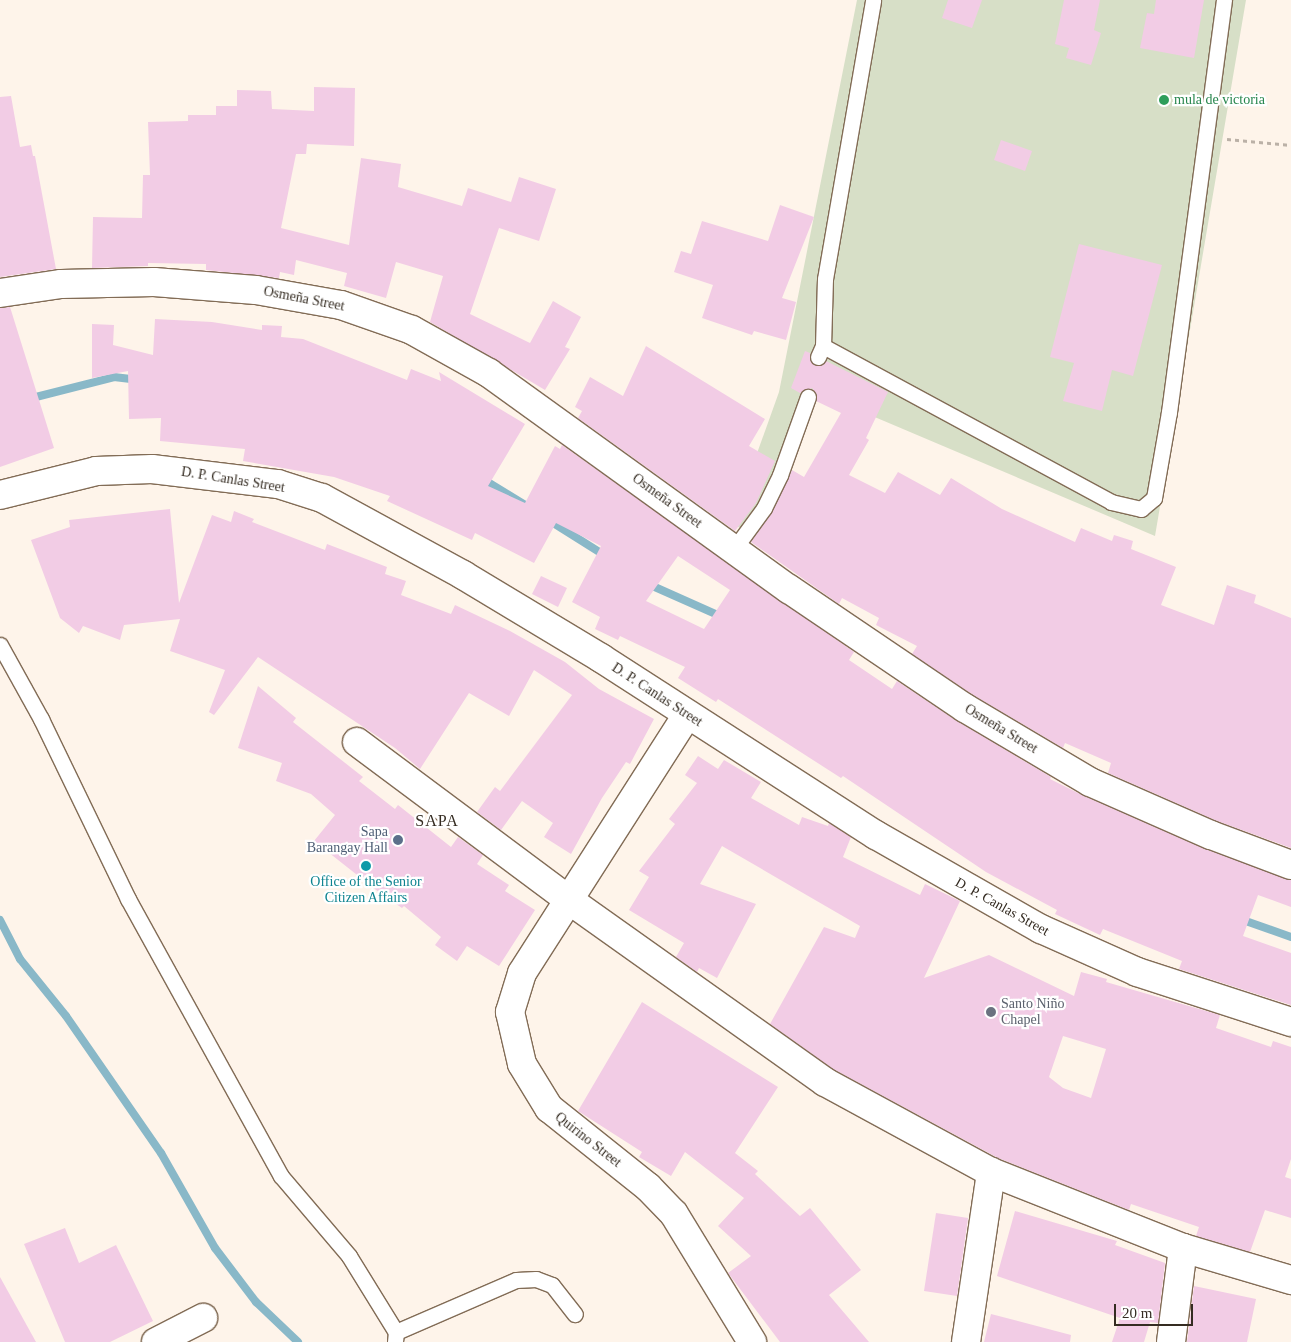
<!DOCTYPE html>
<meta charset="utf-8">
<style>
body{margin:0}
#map{position:relative;width:1291px;height:1342px;overflow:hidden;background:#fef4ea;font-family:"Times New Roman",serif}
div>[style]{position:absolute}
.green>*{inset:0;background:#d7dfc7}
.stream>*{height:8px;margin:-4px;padding:0 4px;transform-origin:4px;border-radius:4px;background:#89b8c8}
.building>*{inset:0;background:#f2cce5}
.path>*{height:3px;margin-top:-1.5px;transform-origin:0;background:repeating-linear-gradient(90deg,#bbb1a7 0 4px,transparent 0 8px)}
.roads{filter:drop-shadow(1px 0 #826c56) drop-shadow(-1px 0 #826c56) drop-shadow(0 1px #826c56) drop-shadow(0 -1px #826c56)}
.service>*{height:15px;margin:-7.5px;padding:0 7.5px;transform-origin:7.5px;border-radius:7.5px;background:#fff}
.minor>*{height:28px;margin:-14px;padding:0 14px;transform-origin:14px;border-radius:14px;background:#fff}
.secondary>*{height:28px;margin:-14px;padding:0 14px;transform-origin:14px;border-radius:14px;background:#fff}
.dots>*{width:14px;height:14px;translate:-50% -50%;box-sizing:border-box;border:2px solid #fff;border-radius:50%}
span{translate:-50% -50%;white-space:nowrap;text-align:center;line-height:1.15;-webkit-text-stroke:4.5px #fff;paint-order:stroke}
.leisure-label{font-size:14px;color:#27864d}
.left{translate:0 -50%;text-align:left}
.street-label{font-size:14px;color:#352c22}
.service-label{font-size:14px;color:#4e5e75}
.right{translate:-100% -50%;text-align:right}
.culture-label{font-size:14px;color:#0d838f}
.worship-label{font-size:14px;color:#5b616d}
.quarter-label{font-size:16px;color:#352c22;letter-spacing:1px}
.scale{position:absolute;left:1114px;top:1304px;width:79px;height:22px;box-sizing:border-box;border:2px solid #352c22;border-top:0;padding-left:6px;font-size:15px;line-height:18px;white-space:nowrap;color:#352c22;-webkit-text-stroke:4px #fff;paint-order:stroke}
</style>
<div id="map">
<div class="green">
<i style="clip-path:polygon(857px 0,1246px 0,1155px 536px,818px 393px,750px 534px,732px 523px,779px 392px)"></i>
</div>
<div class="stream">
<i style="left:28px;top:399px;width:89px;rotate:-14.3deg"></i>
<i style="left:114px;top:377px;width:23px;rotate:7deg"></i>
<i style="left:481px;top:478px;width:54px;rotate:31.3deg"></i>
<i style="left:547px;top:519px;width:71px;rotate:32.3deg"></i>
<i style="left:648px;top:584px;width:81px;rotate:24deg"></i>
<i style="left:1240px;top:919px;width:54px;rotate:19.4deg"></i>
<i style="left:0;top:920px;width:44px;rotate:62.9deg"></i>
<i style="left:20px;top:959px;width:73px;rotate:51.1deg"></i>
<i style="left:66px;top:1016px;width:167px;rotate:55.3deg"></i>
<i style="left:161px;top:1153px;width:109px;rotate:60.4deg"></i>
<i style="left:215px;top:1248px;width:68px;rotate:52.8deg"></i>
<i style="left:256px;top:1302px;width:58px;rotate:43.6deg"></i>
</div>
<div class="building">
<i style="clip-path:polygon(948px 0,982px 0,972px 28px,942px 18px)"></i>
<i style="clip-path:polygon(1064px 0,1100px 0,1094px 30px,1101px 33px,1091px 65px,1066px 58px,1069px 48px,1055px 44px)"></i>
<i style="clip-path:polygon(1156px 0,1204px 0,1194px 58px,1140px 48px,1147px 13px,1154px 14px)"></i>
<i style="clip-path:polygon(314px 87px,355px 88px,354px 146px,307px 144px,306px 154px,296px 154px,281px 228px,349px 245px,361px 158px,401px 164px,398px 187px,462px 206px,468px 188px,511px 202px,519px 177px,556px 189px,539px 241px,499px 228px,470px 314px,530px 343px,553px 301px,581px 317px,565px 347px,570px 349px,545px 390px,430px 322px,443px 276px,396px 262px,386px 298px,344px 286px,347px 273px,296px 260px,294px 275px,280px 272px,279px 278px,206px 270px,206px 264px,148px 263px,148px 266px,92px 268px,93px 217px,142px 218px,143px 175px,150px 175px,148px 122px,188px 121px,188px 115px,216px 115px,216px 106px,237px 106px,237px 90px,271px 91px,272px 109px,314px 111px)"></i>
<i style="clip-path:polygon(11px 96px,20px 147px,31px 145px,33px 156px,35px 156px,56px 269px,0 277px,0 97px)"></i>
<i style="clip-path:polygon(1001px 140px,1032px 151px,1025px 171px,994px 160px)"></i>
<i style="clip-path:polygon(780px 205px,814px 217px,782px 298px,796px 302px,786px 340px,754px 331px,752px 335px,702px 318px,713px 285px,674px 272px,681px 251px,691px 254px,702px 221px,768px 241px)"></i>
<i style="clip-path:polygon(1079px 244px,1162px 265px,1133px 376px,1112px 370px,1102px 411px,1063px 401px,1074px 363px,1050px 357px)"></i>
<i style="clip-path:polygon(10px 307px,54px 448px,0 467px,0 308px)"></i>
<i style="clip-path:polygon(evenodd,155px 319px,212px 322px,262px 330px,262px 325px,282px 326px,281px 337px,303px 339px,407px 380px,411px 369px,441px 381px,439px 372px,525px 424px,488px 486px,525px 503px,555px 446px,560px 449px,562px 445px,854px 652px,849px 660px,892px 689px,897px 681px,957px 721px,1051px 777px,1050px 779px,1084px 796px,1205px 849px,1291px 880px,1291px 907px,1258px 895px,1243px 936px,1291px 953px,1291px 1005px,1179px 969px,1182px 961px,1103px 929px,1100px 935px,1055px 914px,1057px 910px,986px 872px,843px 776px,841px 778px,718px 699px,716px 702px,678px 678px,685px 667px,620px 636px,618px 640px,595px 629px,600px 617px,572px 602px,601px 546px,556px 523px,534px 563px,475px 533px,472px 540px,387px 501px,390px 496px,334px 477px,243px 461px,245px 449px,160px 441px,161px 418px,129px 419px,128px 371px,92px 378px,92px 324px,114px 325px,113px 345px,153px 355px,155px 319px,678px 556px,730px 590px,704px 629px,646px 601px,678px 556px)"></i>
<i style="clip-path:polygon(646px 346px,765px 419px,749px 446px,775px 461px,756px 503px,735px 531px,578px 418px,582px 411px,575px 407px,590px 377px,623px 396px)"></i>
<i style="clip-path:polygon(805px 351px,810px 353px,814px 365px,819px 366px,826px 361px,888px 392px,866px 438px,869px 440px,849px 475px,885px 493px,898px 472px,940px 495px,951px 478px,1002px 509px,1075px 542px,1081px 528px,1112px 541px,1114px 535px,1133px 541px,1131px 549px,1176px 567px,1161px 605px,1214px 625px,1227px 585px,1256px 595px,1254px 603px,1291px 618px,1291px 848px,1217px 821px,1108px 773px,1111px 763px,1065px 743px,1063px 748px,973px 695px,912px 654px,917px 646px,876px 625px,879px 618px,842px 598px,839px 604px,751px 542px,772px 512px,792px 470px,804px 477px,841px 413px,816px 401px,817px 395px,812px 388px,800px 393px,791px 388px)"></i>
<i style="clip-path:polygon(170px 509px,179px 603px,212px 515px,231px 522px,234px 511px,254px 519px,252px 522px,325px 550px,327px 544px,387px 567px,385px 574px,406px 581px,401px 595px,451px 614px,455px 605px,510px 631px,565px 662px,599px 689px,654px 719px,630px 764px,626px 762px,602px 798px,571px 854px,544px 837px,553px 823px,522px 801px,501px 830px,477px 812px,495px 787px,500px 791px,572px 695px,534px 670px,509px 716px,469px 693px,420px 769px,395px 748px,258px 657px,214px 715px,209px 712px,225px 670px,170px 651px,180px 619px,124px 625px,120px 640px,83px 626px,79px 633px,60px 618px,31px 540px,70px 527px,69px 520px)"></i>
<i style="clip-path:polygon(541px 576px,567px 588px,558px 607px,532px 594px)"></i>
<i style="clip-path:polygon(258px 686px,296px 718px,293px 722px,363px 777px,359px 781px,395px 809px,398px 805px,451px 847px,458px 837px,483px 855px,477px 864px,509px 885px,505px 891px,535px 910px,499px 966px,467px 946px,457px 961px,435px 945px,441px 937px,404px 906px,402px 908px,380px 893px,314px 841px,335px 815px,311px 794px,276px 781px,282px 763px,238px 748px)"></i>
<i style="clip-path:polygon(evenodd,698px 756px,718px 769px,724px 760px,761px 782px,751px 798px,799px 825px,802px 817px,828px 826px,829px 823px,851px 837px,843px 857px,920px 895px,925px 884px,960px 901px,924px 978px,989px 955px,1074px 996px,1081px 972px,1107px 979px,1106px 982px,1220px 1015px,1216px 1028px,1271px 1047px,1273px 1041px,1291px 1047px,1291px 1159px,1285px 1177px,1291px 1179px,1291px 1218px,1265px 1210px,1250px 1252px,1196px 1236px,1199px 1227px,1131px 1204px,1129px 1210px,998px 1158px,833px 1069px,770px 1024px,824px 927px,855px 938px,860px 926px,722px 846px,700px 884px,756px 904px,717px 978px,699px 968px,697px 972px,676px 957px,684px 943px,629px 910px,649px 877px,639px 871px,675px 824px,669px 819px,697px 783px,685px 775px,698px 756px,1063px 1036px,1106px 1049px,1091px 1098px,1063px 1088px,1049px 1077px,1063px 1036px)"></i>
<i style="clip-path:polygon(642px 1002px,778px 1087px,735px 1153px,758px 1171px,755px 1174px,800px 1216px,810px 1208px,861px 1270px,829px 1295px,869px 1342px,780px 1342px,728px 1273px,751px 1256px,718px 1226px,744px 1198px,685px 1152px,671px 1176px,639px 1157px,642px 1152px,578px 1111px)"></i>
<i style="clip-path:polygon(1015px 1211px,1117px 1241px,1115px 1245px,1165px 1263px,1158px 1323px,1150px 1322px,1144px 1342px,1112px 1342px,1120px 1318px,997px 1276px)"></i>
<i style="clip-path:polygon(936px 1213px,968px 1218px,957px 1296px,924px 1291px)"></i>
<i style="clip-path:polygon(65px 1228px,79px 1263px,116px 1245px,153px 1321px,110px 1342px,65px 1342px,24px 1244px)"></i>
<i style="clip-path:polygon(0 1277px,36px 1342px,0 1342px)"></i>
<i style="clip-path:polygon(1194px 1286px,1256px 1299px,1247px 1342px,1187px 1342px)"></i>
<i style="clip-path:polygon(991px 1314px,1071px 1335px,1070px 1342px,984px 1342px)"></i>
</div>
<div class="path">
<i style="left:1227px;top:139px;width:64px;rotate:5.4deg"></i>
</div>
<div class="roads">
<div class="service">
<i style="left:823px;top:346px;width:328px;rotate:28.4deg"></i>
<i style="left:1111px;top:502px;width:31px;rotate:13deg"></i>
<i style="left:1141px;top:509px;width:17px;rotate:-40deg"></i>
<i style="left:1154px;top:498px;width:87px;rotate:-80.1deg"></i>
<i style="left:1169px;top:412px;width:416px;rotate:-82.4deg"></i>
<i style="left:818px;top:357px;width:12px;rotate:-66deg"></i>
<i style="left:823px;top:346px;width:67px;rotate:-88.3deg"></i>
<i style="left:825px;top:279px;width:283px;rotate:-80.2deg"></i>
<i style="left:734px;top:549px;width:51px;rotate:-53.8deg"></i>
<i style="left:764px;top:508px;width:37px;rotate:-64deg"></i>
<i style="left:780px;top:475px;width:83px;rotate:-70.3deg"></i>
<i style="left:0;top:645px;width:85px;rotate:61deg"></i>
<i style="left:41px;top:719px;width:200px;rotate:64.2deg"></i>
<i style="left:128px;top:899px;width:316px;rotate:61.1deg"></i>
<i style="left:281px;top:1176px;width:105px;rotate:49.6deg"></i>
<i style="left:349px;top:1256px;width:89px;rotate:58.3deg"></i>
<i style="left:396px;top:1332px;width:10px;rotate:96deg"></i>
<i style="left:396px;top:1332px;width:131px;rotate:-23.4deg"></i>
<i style="left:516px;top:1280px;width:20px;rotate:-3deg"></i>
<i style="left:536px;top:1279px;width:17px;rotate:21deg"></i>
<i style="left:552px;top:1285px;width:37px;rotate:52deg"></i>
</div>
<div class="minor">
<i style="left:0;top:293px;width:62px;rotate:-8.4deg"></i>
<i style="left:61px;top:284px;width:93px;rotate:-1.2deg"></i>
<i style="left:154px;top:282px;width:102px;rotate:4.5deg"></i>
<i style="left:256px;top:290px;width:86px;rotate:10deg"></i>
<i style="left:341px;top:305px;width:75px;rotate:19.4deg"></i>
<i style="left:412px;top:330px;width:88px;rotate:29.2deg"></i>
<i style="left:489px;top:373px;width:370px;rotate:35.8deg"></i>
<i style="left:789px;top:589px;width:212px;rotate:34.1deg"></i>
<i style="left:965px;top:708px;width:145px;rotate:30.6deg"></i>
<i style="left:1090px;top:782px;width:132px;rotate:23.7deg"></i>
<i style="left:1211px;top:835px;width:85px;rotate:20.6deg"></i>
<i style="left:687px;top:715px;width:306px;rotate:122.6deg"></i>
<i style="left:522px;top:973px;width:41px;rotate:107.1deg"></i>
<i style="left:510px;top:1012px;width:53px;rotate:77deg"></i>
<i style="left:522px;top:1064px;width:52px;rotate:58.5deg"></i>
<i style="left:549px;top:1108px;width:127px;rotate:38.6deg"></i>
<i style="left:648px;top:1187px;width:37px;rotate:46deg"></i>
<i style="left:674px;top:1214px;width:150px;rotate:58.6deg"></i>
<i style="left:357px;top:742px;width:264px;rotate:36.7deg"></i>
<i style="left:569px;top:900px;width:314px;rotate:35.4deg"></i>
<i style="left:825px;top:1082px;width:189px;rotate:28.5deg"></i>
<i style="left:991px;top:1172px;width:206px;rotate:21.6deg"></i>
<i style="left:1183px;top:1248px;width:113px;rotate:16.5deg"></i>
<i style="left:156px;top:1342px;width:53px;rotate:-27.1deg"></i>
<i style="left:966px;top:1342px;width:172px;rotate:-81.6deg"></i>
<i style="left:1171px;top:1342px;width:95px;rotate:-82.7deg"></i>
</div>
<div class="secondary">
<i style="left:0;top:495px;width:99px;rotate:-14deg"></i>
<i style="left:96px;top:471px;width:56px;rotate:-2deg"></i>
<i style="left:152px;top:469px;width:127px;rotate:6.8deg"></i>
<i style="left:278px;top:484px;width:46px;rotate:17.7deg"></i>
<i style="left:322px;top:498px;width:161px;rotate:28.6deg"></i>
<i style="left:463px;top:575px;width:161px;rotate:31deg"></i>
<i style="left:601px;top:658px;width:327px;rotate:32.8deg"></i>
<i style="left:876px;top:835px;width:190px;rotate:29.7deg"></i>
<i style="left:1041px;top:929px;width:105px;rotate:24.1deg"></i>
<i style="left:1137px;top:972px;width:162px;rotate:18deg"></i>
</div>
</div>
<div class="dots">
<i style="left:1164px;top:100px;background:#2e9e5b"></i>
<i style="left:398px;top:840px;background:#5c6f8a"></i>
<i style="left:366px;top:866px;background:#0f9aa8"></i>
<i style="left:991px;top:1012px;background:#6b7280"></i>
</div>
<div class="leisure-label">
<span class="left" style="left:1174px;top:100px">mula de victoria</span>
</div>
<div class="street-label">
<span style="left:304px;top:299px;rotate:11deg">Osmeña Street</span>
<span style="left:233px;top:480px;rotate:9deg">D. P. Canlas Street</span>
<span style="left:667px;top:501px;rotate:36deg">Osmeña Street</span>
<span style="left:657px;top:695px;rotate:33deg">D. P. Canlas Street</span>
<span style="left:1001px;top:729px;rotate:31deg">Osmeña Street</span>
<span style="left:1002px;top:907px;rotate:29deg">D. P. Canlas Street</span>
<span style="left:588px;top:1140px;rotate:38deg">Quirino Street</span>
</div>
<div class="service-label">
<span class="right" style="left:388px;top:840px">Sapa<br>Barangay Hall</span>
</div>
<div class="culture-label">
<span style="left:366px;top:890px">Office of the Senior<br>Citizen Affairs</span>
</div>
<div class="worship-label">
<span class="left" style="left:1001px;top:1012px">Santo Niño<br>Chapel</span>
</div>
<div class="quarter-label">
<span style="left:437px;top:821px">SAPA</span>
</div>
<div class="scale">20 m</div>
</div>
